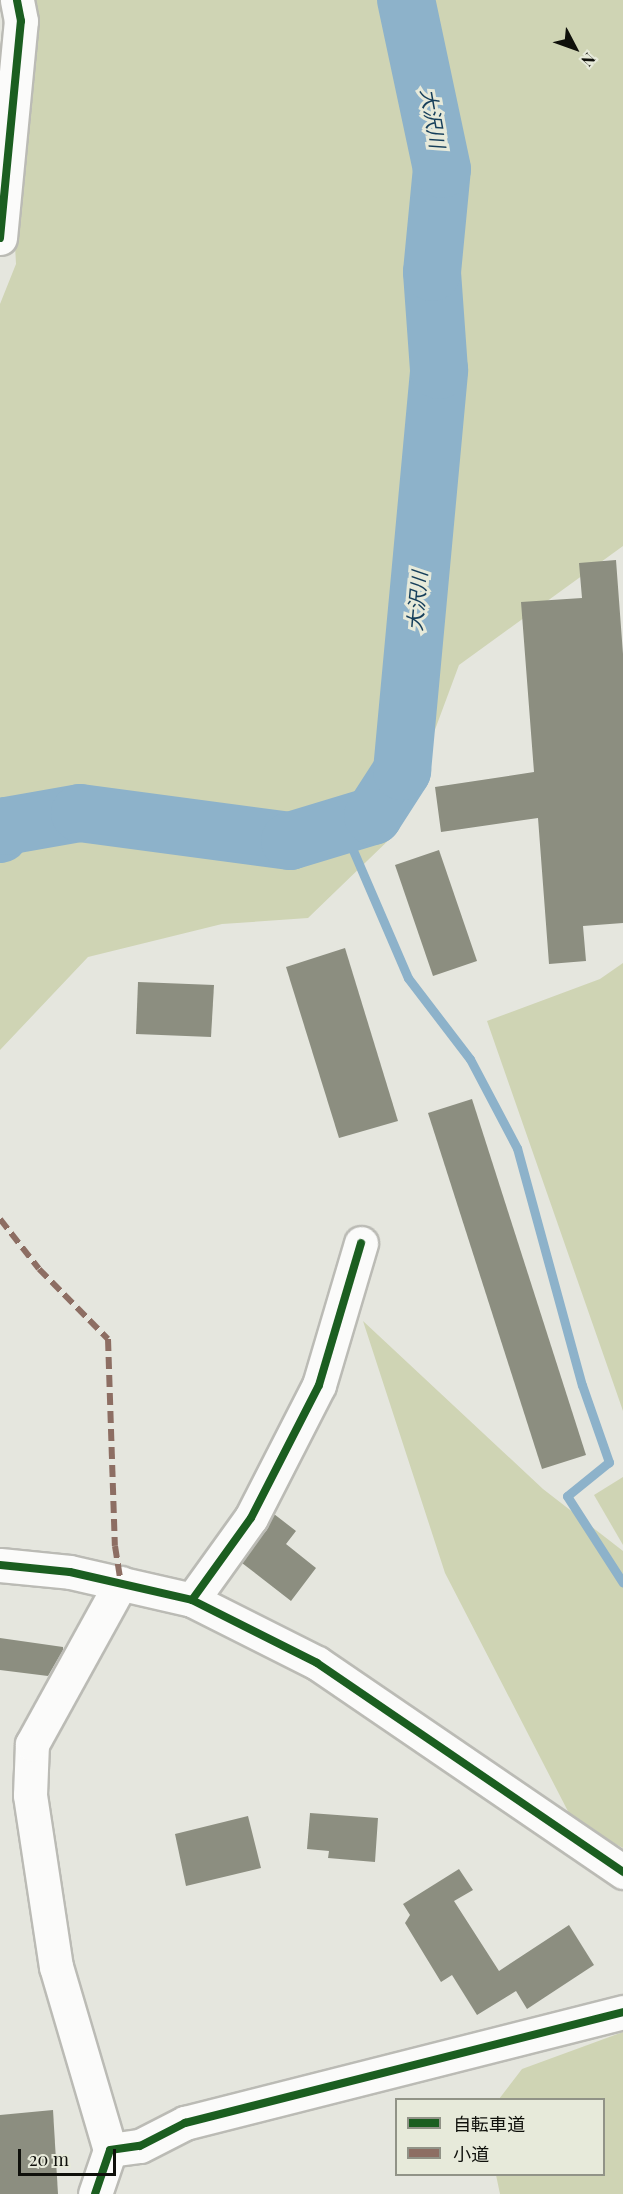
<!DOCTYPE html>
<meta charset="utf-8">
<style>
body{margin:0}
#map{position:relative;width:623px;height:2194px;overflow:hidden;background:#e5e6de;font-family:"Playfair Display","Noto Sans JP",serif}
div>[style]{position:absolute}
.green>*{inset:0;background:#cfd4b4}
.stream>*{height:9px;margin:-4.5px;padding:0 4.5px;transform-origin:4.5px;border-radius:4.5px;background:#8db2ca}
.river>*{height:58px;margin:-29px;padding:0 29px;transform-origin:29px;border-radius:29px;background:#8db2ca}
.building>*{inset:0;background:#8c8e80}
.roads{filter:drop-shadow(2px 0 #bbbbb5) drop-shadow(-2px 0 #bbbbb5) drop-shadow(0 2px #bbbbb5) drop-shadow(0 -2px #bbbbb5)}
.minor>*{height:33px;margin:-16.5px;padding:0 16.5px;transform-origin:16.5px;border-radius:16.5px;background:#fbfbfa}
.quiet>*{height:6px;margin-top:-3px;transform-origin:0;background:repeating-linear-gradient(90deg,#8d6e63 0 12px,transparent 0 18px)}
.cycleway>*{height:8px;margin:-4px;padding:0 4px;transform-origin:4px;border-radius:4px;background:#1b5e20}
span{translate:-50% -50%;white-space:nowrap;text-align:center;line-height:1.15;-webkit-text-stroke:6px #e7eada;paint-order:stroke}
.water-label{font-size:20px;color:#153e5a;font-style:italic}
.legend{position:absolute;left:395px;top:2098px;width:210px;height:78px;box-sizing:border-box;background:#e7eada;border:2px solid #919387;margin:0;padding:8px 10px;list-style:none;font-size:18px;color:#0f100b}
.legend li{display:flex;align-items:center;gap:12px;height:30px}
.legend b{width:30px;border:2px solid #919387}
.north{position:absolute;left:545px;top:18px;width:60px;height:60px;-webkit-text-stroke:4px #e7eada;paint-order:stroke;rotate:131deg;font-size:16px;font-weight:700;line-height:24px;text-align:center;color:#0f100b}
.north::after{content:'';display:block;margin:auto;width:21px;height:27px;background:#0f100b;clip-path:polygon(50% 0,100% 100%,50% 72%,0 100%)}
.scale{position:absolute;left:18px;top:2149px;width:98px;height:27px;box-sizing:border-box;border:3px solid #0f100b;border-top:0;padding-left:8px;font-size:18px;line-height:21px;white-space:nowrap;color:#0f100b;-webkit-text-stroke:4px #e7eada;paint-order:stroke}
</style>
<div id="map">
<div class="green">
<i style="clip-path:polygon(2px 0,623px 0,623px 546px,459px 665px,397px 832px,308px 918px,222px 924px,88px 957px,0 1050px,0 304px,16px 264px)"></i>
<i style="clip-path:polygon(623px 963px,623px 1411px,487px 1021px,600px 979px)"></i>
<i style="clip-path:polygon(363px 1321px,543px 1489px,623px 1551px,623px 1848px,573px 1821px,445px 1573px)"></i>
<i style="clip-path:polygon(623px 1477px,623px 1545px,594px 1495px)"></i>
<i style="clip-path:polygon(623px 2032px,623px 2194px,500px 2194px,496px 2175px,604px 2174px,604px 2100px,499px 2099px,522px 2069px)"></i>
</div>
<div class="stream">
<i style="left:343px;top:827px;width:164px;rotate:66.7deg"></i>
<i style="left:408px;top:978px;width:102px;rotate:52.6deg"></i>
<i style="left:470px;top:1059px;width:101px;rotate:62.2deg"></i>
<i style="left:517px;top:1148px;width:246px;rotate:74.7deg"></i>
<i style="left:582px;top:1385px;width:82px;rotate:70.7deg"></i>
<i style="left:609px;top:1462px;width:54px;rotate:141deg"></i>
<i style="left:567px;top:1496px;width:103px;rotate:57.2deg"></i>
</div>
<div class="river">
<i style="left:0;top:834px;width:10px;rotate:-53deg"></i>
<i style="left:6px;top:826px;width:75px;rotate:-10deg"></i>
<i style="left:80px;top:813px;width:212px;rotate:7.6deg"></i>
<i style="left:290px;top:841px;width:87px;rotate:-16.8deg"></i>
<i style="left:373px;top:816px;width:54px;rotate:-57.2deg"></i>
<i style="left:402px;top:771px;width:403px;rotate:-84.7deg"></i>
<i style="left:439px;top:370px;width:98px;rotate:-94.1deg"></i>
<i style="left:432px;top:272px;width:103px;rotate:-84.5deg"></i>
<i style="left:442px;top:169px;width:173px;rotate:-102deg"></i>
</div>
<div class="building">
<i style="clip-path:polygon(616px 560px,623px 654px,623px 923px,583px 926px,586px 961px,549px 964px,538px 818px,441px 832px,435px 787px,534px 772px,521px 602px,582px 598px,579px 563px)"></i>
<i style="clip-path:polygon(439px 850px,477px 961px,433px 976px,395px 865px)"></i>
<i style="clip-path:polygon(345px 948px,398px 1121px,339px 1138px,286px 967px)"></i>
<i style="clip-path:polygon(138px 982px,214px 985px,211px 1037px,136px 1034px)"></i>
<i style="clip-path:polygon(472px 1099px,586px 1455px,542px 1469px,428px 1113px)"></i>
<i style="clip-path:polygon(274px 1514px,296px 1531px,286px 1544px,316px 1568px,291px 1601px,242px 1563px)"></i>
<i style="clip-path:polygon(0 1638px,63px 1647px,63px 1650px,48px 1676px,0 1670px)"></i>
<i style="clip-path:polygon(310px 1813px,378px 1818px,375px 1862px,328px 1858px,329px 1851px,307px 1849px)"></i>
<i style="clip-path:polygon(248px 1816px,261px 1868px,186px 1886px,175px 1834px)"></i>
<i style="clip-path:polygon(459px 1869px,473px 1890px,454px 1901px,499px 1971px,569px 1925px,594px 1965px,527px 2009px,516px 1991px,477px 2015px,452px 1975px,441px 1982px,405px 1923px,410px 1915px,403px 1904px)"></i>
<i style="clip-path:polygon(53px 2110px,58px 2194px,0 2194px,0 2115px)"></i>
</div>
<div class="roads">
<div class="minor">
<i style="left:0;top:238px;width:218px;rotate:-84.5deg"></i>
<i style="left:21px;top:21px;width:21px;rotate:-101deg"></i>
<i style="left:0;top:1565px;width:70px;rotate:5.7deg"></i>
<i style="left:70px;top:1572px;width:125px;rotate:12.9deg"></i>
<i style="left:192px;top:1600px;width:140px;rotate:26.7deg"></i>
<i style="left:317px;top:1663px;width:371px;rotate:34.3deg"></i>
<i style="left:192px;top:1600px;width:101px;rotate:-54.3deg"></i>
<i style="left:251px;top:1518px;width:149px;rotate:-62.9deg"></i>
<i style="left:319px;top:1385px;width:148px;rotate:-73.5deg"></i>
<i style="left:110px;top:2150px;width:191px;rotate:-106.4deg"></i>
<i style="left:56px;top:1967px;width:174px;rotate:-98.6deg"></i>
<i style="left:30px;top:1795px;width:51px;rotate:-87.8deg"></i>
<i style="left:32px;top:1744px;width:184px;rotate:-61.1deg"></i>
<i style="left:95px;top:2194px;width:46px;rotate:-71.2deg"></i>
<i style="left:110px;top:2150px;width:30px;rotate:-8deg"></i>
<i style="left:140px;top:2146px;width:51px;rotate:-27.1deg"></i>
<i style="left:185px;top:2123px;width:452px;rotate:-14.2deg"></i>
</div>
</div>
<div class="quiet">
<i style="left:0;top:1219px;width:63px;rotate:52deg"></i>
<i style="left:39px;top:1269px;width:98px;rotate:45.4deg"></i>
<i style="left:108px;top:1339px;width:207px;rotate:88.1deg"></i>
<i style="left:115px;top:1546px;width:37px;rotate:81deg"></i>
</div>
<div class="cycleway">
<i style="left:0;top:238px;width:218px;rotate:-84.5deg"></i>
<i style="left:21px;top:21px;width:21px;rotate:-101deg"></i>
<i style="left:0;top:1565px;width:70px;rotate:5.7deg"></i>
<i style="left:70px;top:1572px;width:125px;rotate:12.9deg"></i>
<i style="left:192px;top:1600px;width:140px;rotate:26.7deg"></i>
<i style="left:317px;top:1663px;width:371px;rotate:34.3deg"></i>
<i style="left:192px;top:1600px;width:101px;rotate:-54.3deg"></i>
<i style="left:251px;top:1518px;width:149px;rotate:-62.9deg"></i>
<i style="left:319px;top:1385px;width:148px;rotate:-73.5deg"></i>
<i style="left:95px;top:2194px;width:46px;rotate:-71.2deg"></i>
<i style="left:110px;top:2150px;width:30px;rotate:-8deg"></i>
<i style="left:140px;top:2146px;width:51px;rotate:-27.1deg"></i>
<i style="left:185px;top:2123px;width:452px;rotate:-14.2deg"></i>
</div>
<div class="water-label">
<span style="left:434px;top:118px;rotate:80deg">大沢川</span>
<span style="left:416px;top:601px;rotate:-85deg">大沢川</span>
</div>
<ul class="legend">
<li><b style="height:8px;background:#1b5e20"></b>自転車道</li>
<li><b style="height:8px;background:#8d6e63"></b>小道</li>
</ul>
<div class="north">N</div>
<div class="scale">20 m</div>
</div>
